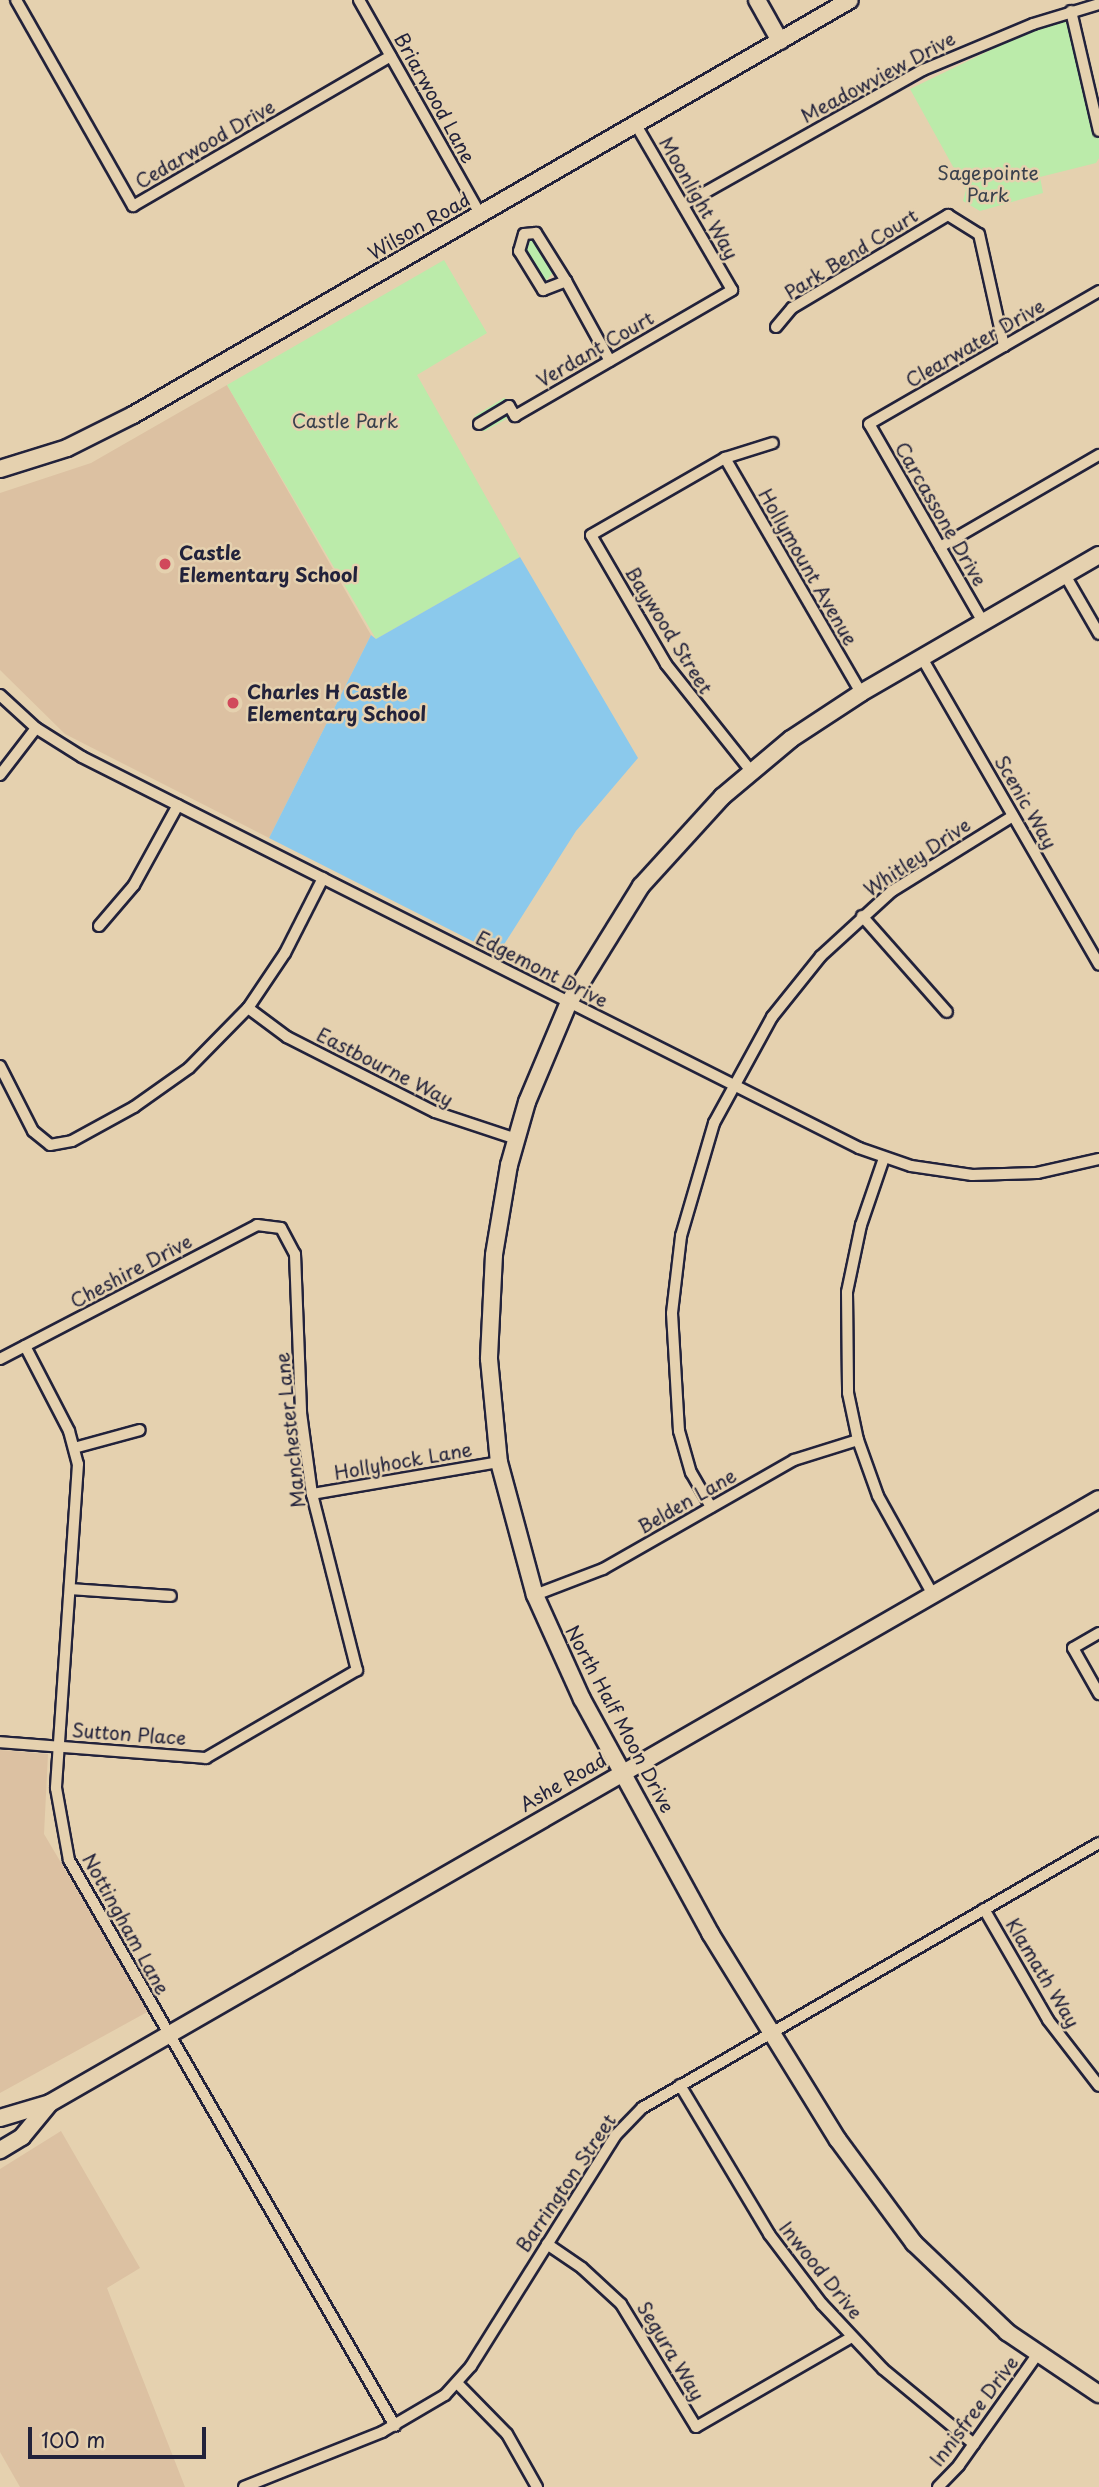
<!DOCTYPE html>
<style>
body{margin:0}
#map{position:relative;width:1099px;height:2487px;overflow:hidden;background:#e5d1af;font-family:"Playpen Sans",sans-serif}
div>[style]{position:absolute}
.built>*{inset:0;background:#dcc1a2}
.green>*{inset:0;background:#bbebaa}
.water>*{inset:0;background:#8bc9ec}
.roads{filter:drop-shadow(2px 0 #22223b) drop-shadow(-2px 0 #22223b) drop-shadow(0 2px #22223b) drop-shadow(0 -2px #22223b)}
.street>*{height:10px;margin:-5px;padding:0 5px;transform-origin:5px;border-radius:5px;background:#e5d1af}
.secondary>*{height:16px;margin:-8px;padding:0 8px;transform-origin:8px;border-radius:8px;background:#e5d1af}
.dots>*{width:19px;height:19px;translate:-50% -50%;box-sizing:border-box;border:4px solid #e5d1af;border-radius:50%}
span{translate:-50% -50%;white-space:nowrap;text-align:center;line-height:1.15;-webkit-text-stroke:5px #e5d1af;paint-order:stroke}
.street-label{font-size:19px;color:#22223b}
.park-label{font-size:19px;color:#39404c}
.poi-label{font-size:19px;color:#22223b;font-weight:700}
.left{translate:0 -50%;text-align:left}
.scale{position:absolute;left:28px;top:2427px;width:178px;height:32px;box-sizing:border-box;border:4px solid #22223b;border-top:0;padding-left:9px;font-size:21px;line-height:24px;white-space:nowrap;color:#22223b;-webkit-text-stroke:5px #e5d1af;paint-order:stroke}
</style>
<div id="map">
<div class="built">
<i style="clip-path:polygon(227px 385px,371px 635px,269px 838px,65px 734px,0 670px,0 493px,91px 463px)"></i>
<i style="clip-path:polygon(0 1750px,48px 1754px,44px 1834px,149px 2011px,0 2093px)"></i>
<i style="clip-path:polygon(61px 2131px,140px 2268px,107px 2288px,185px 2487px,20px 2487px,0 2452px,0 2169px)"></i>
</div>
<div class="green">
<i style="clip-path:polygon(1071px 11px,1099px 131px,1099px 158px,1096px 163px,1040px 177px,1043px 193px,980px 211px,963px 201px,966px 190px,910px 89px)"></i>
<i style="clip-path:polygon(530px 234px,555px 270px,547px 280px,540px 279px,521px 248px)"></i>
<i style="clip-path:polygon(444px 260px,487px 333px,417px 375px,520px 557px,376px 639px,227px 385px)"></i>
<i style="clip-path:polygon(504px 398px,515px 403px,513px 415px,485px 431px,476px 430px,472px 421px,476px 415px)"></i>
</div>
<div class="water">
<i style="clip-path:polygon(520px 557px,638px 758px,576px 831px,498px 954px,269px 838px,371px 635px,376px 639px)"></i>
</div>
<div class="roads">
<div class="street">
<i style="left:16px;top:0;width:237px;rotate:60.4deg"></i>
<i style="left:133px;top:206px;width:298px;rotate:-30.2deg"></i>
<i style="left:359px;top:0;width:246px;rotate:60.5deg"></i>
<i style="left:1071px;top:11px;width:123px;rotate:76.9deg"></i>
<i style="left:683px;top:205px;width:275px;rotate:-29.4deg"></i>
<i style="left:923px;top:70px;width:119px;rotate:-22.7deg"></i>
<i style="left:1033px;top:24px;width:69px;rotate:-16.9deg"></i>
<i style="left:566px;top:281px;width:57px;rotate:-122deg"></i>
<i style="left:536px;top:233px;width:12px;rotate:175deg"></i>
<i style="left:524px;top:234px;width:18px;rotate:106deg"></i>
<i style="left:519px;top:251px;width:46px;rotate:58.4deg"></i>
<i style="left:543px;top:290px;width:25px;rotate:-21deg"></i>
<i style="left:566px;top:281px;width:91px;rotate:61.2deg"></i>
<i style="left:776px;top:327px;width:25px;rotate:-50deg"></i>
<i style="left:792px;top:308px;width:182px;rotate:-30.8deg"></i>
<i style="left:948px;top:215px;width:36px;rotate:32deg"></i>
<i style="left:979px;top:234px;width:115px;rotate:77.4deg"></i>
<i style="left:479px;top:424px;width:35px;rotate:-31deg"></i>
<i style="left:509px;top:406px;width:12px;rotate:59deg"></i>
<i style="left:515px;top:416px;width:251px;rotate:-30.1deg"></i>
<i style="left:732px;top:290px;width:191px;rotate:-120.2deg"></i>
<i style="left:725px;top:458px;width:272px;rotate:59.9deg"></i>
<i style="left:940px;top:547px;width:184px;rotate:-30.1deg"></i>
<i style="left:1065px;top:575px;width:68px;rotate:60deg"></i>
<i style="left:983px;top:622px;width:228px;rotate:-119.9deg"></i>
<i style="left:869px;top:424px;width:266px;rotate:-30deg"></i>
<i style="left:922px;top:658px;width:354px;rotate:60deg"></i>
<i style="left:0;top:695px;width:49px;rotate:42.5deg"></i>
<i style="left:36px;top:728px;width:54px;rotate:32.2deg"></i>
<i style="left:82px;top:757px;width:870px;rotate:26.71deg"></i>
<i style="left:859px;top:1148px;width:55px;rotate:19.1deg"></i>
<i style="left:911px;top:1166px;width:62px;rotate:8.4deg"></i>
<i style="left:972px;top:1175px;width:65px;rotate:-1.8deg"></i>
<i style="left:1037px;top:1173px;width:64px;rotate:-12.7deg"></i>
<i style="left:751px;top:771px;width:137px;rotate:-128.5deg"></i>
<i style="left:666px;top:664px;width:149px;rotate:-120.2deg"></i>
<i style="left:591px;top:535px;width:155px;rotate:-29.9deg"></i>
<i style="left:725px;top:458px;width:50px;rotate:-17.4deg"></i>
<i style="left:0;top:775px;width:59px;rotate:-52.5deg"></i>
<i style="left:862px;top:916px;width:128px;rotate:48.5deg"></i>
<i style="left:99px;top:926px;width:54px;rotate:-49.5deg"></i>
<i style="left:134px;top:885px;width:91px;rotate:-61.2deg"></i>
<i style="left:248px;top:1008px;width:49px;rotate:36.6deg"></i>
<i style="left:287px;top:1037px;width:166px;rotate:26.9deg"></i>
<i style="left:435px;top:1112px;width:85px;rotate:18.4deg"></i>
<i style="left:0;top:1066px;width:73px;rotate:63.1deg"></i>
<i style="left:33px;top:1131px;width:22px;rotate:39deg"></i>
<i style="left:50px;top:1145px;width:22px;rotate:-10deg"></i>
<i style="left:72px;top:1141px;width:71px;rotate:-28.7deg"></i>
<i style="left:134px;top:1107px;width:67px;rotate:-35.3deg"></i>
<i style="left:189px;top:1068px;width:84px;rotate:-45.5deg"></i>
<i style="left:248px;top:1008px;width:66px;rotate:-56.1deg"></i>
<i style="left:285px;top:953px;width:84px;rotate:-63.1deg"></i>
<i style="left:884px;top:1158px;width:71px;rotate:108.9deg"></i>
<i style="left:861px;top:1225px;width:68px;rotate:101.8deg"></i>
<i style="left:847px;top:1292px;width:101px;rotate:89.4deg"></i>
<i style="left:848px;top:1393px;width:48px;rotate:78deg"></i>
<i style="left:858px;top:1440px;width:59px;rotate:70.3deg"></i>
<i style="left:878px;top:1496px;width:111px;rotate:60.9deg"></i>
<i style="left:25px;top:1346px;width:96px;rotate:62.6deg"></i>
<i style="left:69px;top:1431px;width:34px;rotate:75deg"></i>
<i style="left:78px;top:1464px;width:325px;rotate:93.9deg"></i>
<i style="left:56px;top:1788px;width:73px;rotate:79.8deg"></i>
<i style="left:69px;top:1860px;width:653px;rotate:60.06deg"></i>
<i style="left:0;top:1359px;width:290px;rotate:-27.5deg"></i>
<i style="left:257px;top:1225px;width:24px;rotate:7deg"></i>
<i style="left:281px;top:1228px;width:30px;rotate:62deg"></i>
<i style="left:295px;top:1254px;width:159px;rotate:87.8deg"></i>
<i style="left:301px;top:1413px;width:82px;rotate:82.3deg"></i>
<i style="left:312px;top:1494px;width:182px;rotate:75.7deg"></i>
<i style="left:357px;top:1670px;width:175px;rotate:149.8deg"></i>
<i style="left:206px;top:1758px;width:207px;rotate:-175.6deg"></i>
<i style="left:74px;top:1448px;width:68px;rotate:-15.3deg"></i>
<i style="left:312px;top:1494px;width:190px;rotate:-9.7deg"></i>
<i style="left:711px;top:1507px;width:39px;rotate:-120deg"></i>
<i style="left:691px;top:1473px;width:44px;rotate:-105.9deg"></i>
<i style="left:679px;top:1431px;width:118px;rotate:-93.4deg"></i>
<i style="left:672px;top:1313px;width:78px;rotate:-83.3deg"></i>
<i style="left:681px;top:1236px;width:118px;rotate:-73.7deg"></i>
<i style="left:714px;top:1123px;width:121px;rotate:-61.3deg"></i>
<i style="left:772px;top:1017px;width:78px;rotate:-51.2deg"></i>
<i style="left:821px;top:956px;width:96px;rotate:-42.5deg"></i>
<i style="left:892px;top:891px;width:142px;rotate:-31.8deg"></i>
<i style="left:71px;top:1589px;width:100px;rotate:4deg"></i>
<i style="left:535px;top:1595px;width:73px;rotate:-20.9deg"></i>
<i style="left:603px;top:1569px;width:220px;rotate:-29.7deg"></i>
<i style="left:794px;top:1460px;width:67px;rotate:-17.4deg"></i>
<i style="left:1099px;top:1633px;width:30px;rotate:150deg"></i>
<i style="left:1073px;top:1648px;width:53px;rotate:60.5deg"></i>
<i style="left:984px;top:1909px;width:128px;rotate:60deg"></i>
<i style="left:1048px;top:2020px;width:83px;rotate:52.3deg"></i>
<i style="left:680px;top:2085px;width:174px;rotate:59.1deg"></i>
<i style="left:769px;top:2234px;width:88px;rotate:52.9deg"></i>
<i style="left:822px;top:2304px;width:89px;rotate:46.8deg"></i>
<i style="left:883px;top:2369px;width:118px;rotate:39.5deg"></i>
<i style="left:547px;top:2244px;width:42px;rotate:34.4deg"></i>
<i style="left:582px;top:2268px;width:53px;rotate:42.7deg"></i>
<i style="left:621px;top:2304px;width:144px;rotate:58.6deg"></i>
<i style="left:696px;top:2427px;width:180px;rotate:-30deg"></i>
<i style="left:457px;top:2383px;width:71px;rotate:45.6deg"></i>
<i style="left:507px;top:2434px;width:61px;rotate:60.5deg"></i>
<i style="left:244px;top:2487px;width:149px;rotate:-21.7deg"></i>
<i style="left:382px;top:2432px;width:73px;rotate:-30.4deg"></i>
<i style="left:445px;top:2395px;width:39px;rotate:-48deg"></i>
<i style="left:471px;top:2366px;width:271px;rotate:-57.9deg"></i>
<i style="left:615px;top:2136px;width:39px;rotate:-46deg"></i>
<i style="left:642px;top:2108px;width:528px;rotate:-30.11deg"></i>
<i style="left:938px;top:2487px;width:30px;rotate:-46deg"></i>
<i style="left:959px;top:2465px;width:135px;rotate:-54.7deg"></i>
</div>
<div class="secondary">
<i style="left:757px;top:0;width:47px;rotate:60.7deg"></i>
<i style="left:0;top:469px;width:70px;rotate:-17.4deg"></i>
<i style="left:67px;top:448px;width:74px;rotate:-26.6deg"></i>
<i style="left:133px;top:415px;width:828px;rotate:-30.06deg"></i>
<i style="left:1099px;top:555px;width:275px;rotate:149.9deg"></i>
<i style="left:861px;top:693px;width:84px;rotate:146.7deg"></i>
<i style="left:791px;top:739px;width:90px;rotate:140deg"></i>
<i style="left:722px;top:797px;width:120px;rotate:132.3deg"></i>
<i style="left:641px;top:886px;width:137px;rotate:121.8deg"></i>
<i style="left:569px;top:1002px;width:108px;rotate:112.8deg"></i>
<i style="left:527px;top:1102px;width:66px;rotate:105.9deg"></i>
<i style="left:509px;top:1165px;width:91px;rotate:99.5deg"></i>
<i style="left:494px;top:1255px;width:104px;rotate:92.8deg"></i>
<i style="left:489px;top:1359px;width:103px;rotate:84.5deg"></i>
<i style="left:499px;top:1462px;width:138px;rotate:74.9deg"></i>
<i style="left:535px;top:1595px;width:114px;rotate:65.7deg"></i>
<i style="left:582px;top:1699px;width:267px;rotate:61.3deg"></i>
<i style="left:710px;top:1933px;width:243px;rotate:58.3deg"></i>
<i style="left:838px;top:2140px;width:128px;rotate:53.6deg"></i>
<i style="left:914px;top:2243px;width:129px;rotate:43.7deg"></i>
<i style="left:1007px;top:2332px;width:111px;rotate:34deg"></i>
<i style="left:50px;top:2103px;width:1210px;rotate:-29.93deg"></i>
<i style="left:0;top:2118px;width:52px;rotate:-16.7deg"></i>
<i style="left:50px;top:2103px;width:44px;rotate:129.5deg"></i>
<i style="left:22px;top:2137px;width:26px;rotate:149deg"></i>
</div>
</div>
<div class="dots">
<i style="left:165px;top:564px;background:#d1495b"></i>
<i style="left:233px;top:703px;background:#d1495b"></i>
</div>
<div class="street-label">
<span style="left:878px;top:77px;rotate:-28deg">Meadowview Drive</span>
<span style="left:435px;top:98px;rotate:61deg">Briarwood Lane</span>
<span style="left:205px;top:144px;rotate:-30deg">Cedarwood Drive</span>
<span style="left:699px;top:198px;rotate:60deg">Moonlight Way</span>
<span style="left:419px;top:226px;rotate:-30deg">Wilson Road</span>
<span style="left:851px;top:254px;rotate:-32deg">Park Bend Court</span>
<span style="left:975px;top:343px;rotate:-30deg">Clearwater Drive</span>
<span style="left:595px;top:349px;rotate:-30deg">Verdant Court</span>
<span style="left:941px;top:514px;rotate:60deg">Carcassone Drive</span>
<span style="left:808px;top:567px;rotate:60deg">Hollymount Avenue</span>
<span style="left:669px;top:630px;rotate:58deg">Baywood Street</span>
<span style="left:1026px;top:802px;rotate:60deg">Scenic Way</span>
<span style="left:917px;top:857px;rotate:-34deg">Whitley Drive</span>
<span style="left:542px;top:969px;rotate:27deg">Edgemont Drive</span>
<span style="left:385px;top:1067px;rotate:27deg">Eastbourne Way</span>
<span style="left:131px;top:1271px;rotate:-28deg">Cheshire Drive</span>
<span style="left:290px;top:1430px;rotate:-96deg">Manchester Lane</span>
<span style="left:403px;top:1461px;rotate:-10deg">Hollyhock Lane</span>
<span style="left:687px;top:1501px;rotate:-30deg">Belden Lane</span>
<span style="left:620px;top:1719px;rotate:62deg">North Half Moon Drive</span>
<span style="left:129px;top:1734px;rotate:4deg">Sutton Place</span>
<span style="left:563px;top:1782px;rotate:-30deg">Ashe Road</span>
<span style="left:126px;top:1924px;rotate:61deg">Nottingham Lane</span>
<span style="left:1043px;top:1973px;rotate:59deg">Klamath Way</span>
<span style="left:566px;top:2183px;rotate:-56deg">Barrington Street</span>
<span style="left:821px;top:2270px;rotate:51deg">Inwood Drive</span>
<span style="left:671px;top:2351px;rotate:59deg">Segura Way</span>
<span style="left:974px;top:2411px;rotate:-53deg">Innisfree Drive</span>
</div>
<div class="park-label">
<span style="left:988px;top:184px">Sagepointe<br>Park</span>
<span style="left:345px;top:421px">Castle Park</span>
</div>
<div class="poi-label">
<span class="left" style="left:179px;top:564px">Castle<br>Elementary School</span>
<span class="left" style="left:247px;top:703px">Charles H Castle<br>Elementary School</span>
</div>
<div class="scale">100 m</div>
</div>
